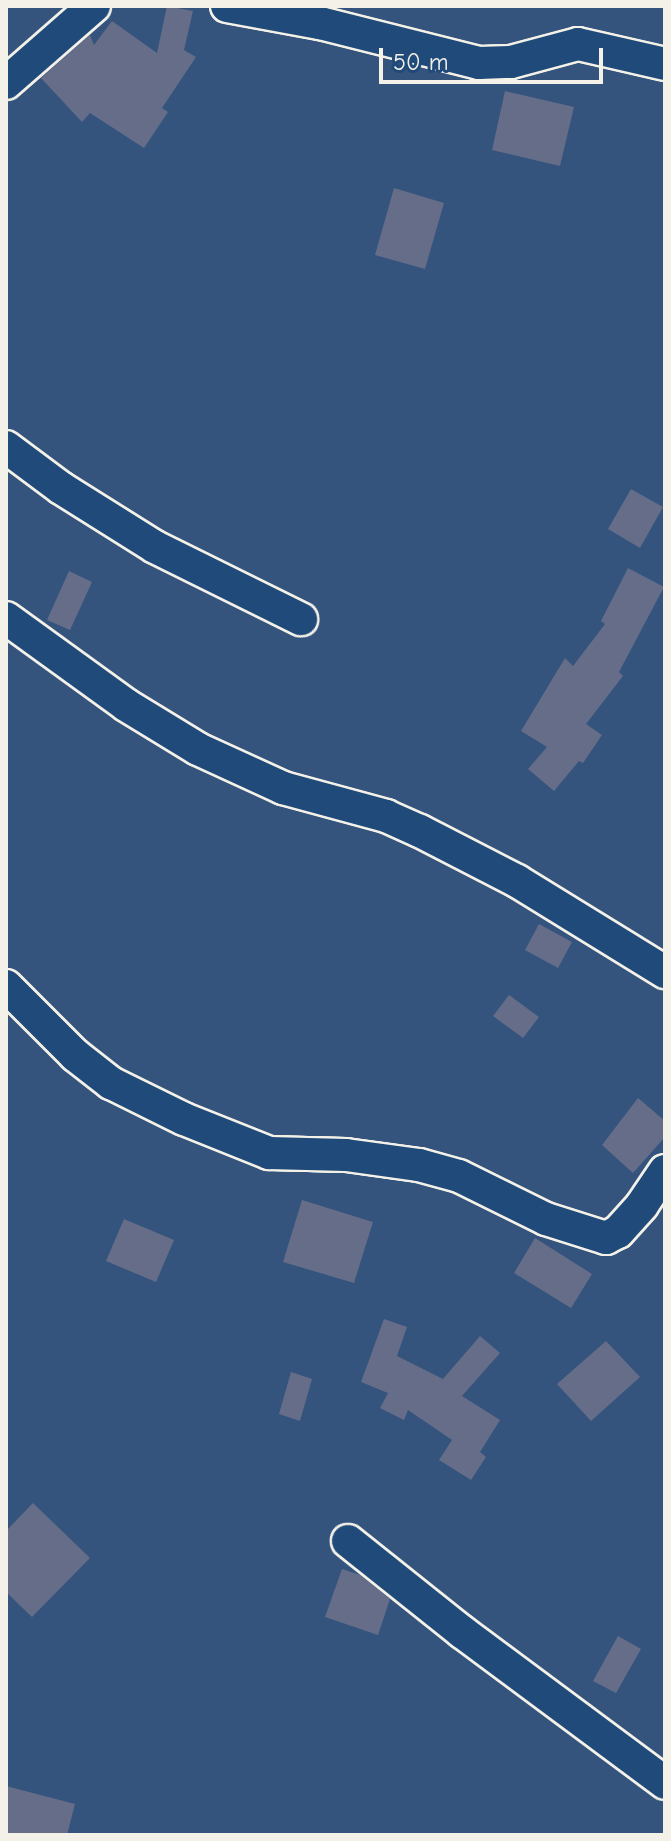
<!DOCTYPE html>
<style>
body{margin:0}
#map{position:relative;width:671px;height:1841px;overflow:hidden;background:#34547e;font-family:"Comic Neue",sans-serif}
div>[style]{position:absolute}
.building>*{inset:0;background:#656d88}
.roads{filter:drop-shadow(2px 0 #f4f1e8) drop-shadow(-2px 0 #f4f1e8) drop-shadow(0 2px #f4f1e8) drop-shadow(0 -2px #f4f1e8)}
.street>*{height:32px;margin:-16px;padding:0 16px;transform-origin:16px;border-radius:16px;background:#1f4a7a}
span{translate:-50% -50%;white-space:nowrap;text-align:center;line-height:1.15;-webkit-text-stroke:8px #1f4a7a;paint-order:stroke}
.frame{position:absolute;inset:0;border:8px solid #f4f1e8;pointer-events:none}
.scale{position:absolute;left:379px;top:48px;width:224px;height:36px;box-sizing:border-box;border:4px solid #f4f1e8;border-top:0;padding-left:10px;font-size:24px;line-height:28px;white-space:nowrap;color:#f4f1e8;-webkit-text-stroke:6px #1f4a7a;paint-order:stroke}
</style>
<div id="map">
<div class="building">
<i style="clip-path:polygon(167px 6px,193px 11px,184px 50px,196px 57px,162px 108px,168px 112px,144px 148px,90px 113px,82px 122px,41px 78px,90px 35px,94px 45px,112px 21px,157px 53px)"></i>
<i style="clip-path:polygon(505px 91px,574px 107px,560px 166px,492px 150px)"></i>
<i style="clip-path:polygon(394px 188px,444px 203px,425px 269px,375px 255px)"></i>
<i style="clip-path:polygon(631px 489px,663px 507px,640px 548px,608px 529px)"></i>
<i style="clip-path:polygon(628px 568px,664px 587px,619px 672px,623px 676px,586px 724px,602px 735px,583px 763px,579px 761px,554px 791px,528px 769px,547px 747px,521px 731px,565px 658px,573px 666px,605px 624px,601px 621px)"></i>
<i style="clip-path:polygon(69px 571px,92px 582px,70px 630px,47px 620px)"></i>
<i style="clip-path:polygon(539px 924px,572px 942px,558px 968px,525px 950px)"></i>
<i style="clip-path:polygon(509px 995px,539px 1017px,523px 1038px,493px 1016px)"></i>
<i style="clip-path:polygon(638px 1098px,665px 1121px,665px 1137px,633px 1173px,602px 1145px)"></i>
<i style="clip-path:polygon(302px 1200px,373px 1222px,354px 1283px,283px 1262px)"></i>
<i style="clip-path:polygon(124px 1219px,174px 1240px,156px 1282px,106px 1261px)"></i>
<i style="clip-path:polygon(535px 1238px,592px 1274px,571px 1308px,514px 1273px)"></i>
<i style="clip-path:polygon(384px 1319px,407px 1327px,397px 1356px,443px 1379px,480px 1336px,500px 1353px,462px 1396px,500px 1420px,480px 1452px,486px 1457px,471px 1480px,439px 1460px,452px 1440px,408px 1410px,404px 1420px,380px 1408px,388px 1393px,361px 1382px)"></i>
<i style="clip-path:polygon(606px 1341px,640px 1377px,591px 1421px,557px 1384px)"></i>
<i style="clip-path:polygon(291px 1372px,312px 1379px,300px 1421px,279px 1414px)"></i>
<i style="clip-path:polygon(33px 1503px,90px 1558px,32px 1617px,6px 1592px,6px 1531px)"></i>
<i style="clip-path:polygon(342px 1569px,360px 1575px,390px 1599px,378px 1635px,325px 1617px)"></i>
<i style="clip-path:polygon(618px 1636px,641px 1649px,616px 1693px,593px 1681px)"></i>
<i style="clip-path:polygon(6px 1786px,75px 1804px,67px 1835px,6px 1835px)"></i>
</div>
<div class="roads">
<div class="street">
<i style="left:227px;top:6px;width:95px;rotate:10.4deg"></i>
<i style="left:320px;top:23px;width:164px;rotate:14.1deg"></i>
<i style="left:479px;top:63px;width:32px;rotate:-2deg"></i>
<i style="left:511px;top:62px;width:69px;rotate:-15deg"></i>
<i style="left:578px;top:44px;width:89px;rotate:12.9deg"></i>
<i style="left:6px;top:83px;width:117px;rotate:-41.2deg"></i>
<i style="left:6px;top:447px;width:69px;rotate:36.7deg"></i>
<i style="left:61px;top:488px;width:111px;rotate:32.1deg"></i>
<i style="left:155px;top:547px;width:163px;rotate:26.3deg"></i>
<i style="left:6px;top:618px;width:148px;rotate:35.9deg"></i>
<i style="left:126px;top:705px;width:84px;rotate:31.4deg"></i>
<i style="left:198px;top:749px;width:94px;rotate:24.6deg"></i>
<i style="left:283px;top:788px;width:107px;rotate:15.2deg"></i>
<i style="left:386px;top:816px;width:37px;rotate:24deg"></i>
<i style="left:420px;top:831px;width:109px;rotate:27.3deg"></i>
<i style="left:517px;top:881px;width:174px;rotate:31.6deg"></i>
<i style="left:6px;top:986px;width:98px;rotate:45deg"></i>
<i style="left:75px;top:1055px;width:46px;rotate:37.9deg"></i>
<i style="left:111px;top:1083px;width:81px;rotate:26.3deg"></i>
<i style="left:184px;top:1119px;width:92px;rotate:21.8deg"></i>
<i style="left:269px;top:1153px;width:77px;rotate:1.5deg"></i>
<i style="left:346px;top:1155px;width:74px;rotate:7.8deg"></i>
<i style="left:419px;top:1165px;width:41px;rotate:15.4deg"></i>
<i style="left:459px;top:1176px;width:97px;rotate:26.3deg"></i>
<i style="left:546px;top:1219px;width:63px;rotate:17.6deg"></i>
<i style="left:606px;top:1238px;width:13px;rotate:-27deg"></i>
<i style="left:618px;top:1232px;width:36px;rotate:-48deg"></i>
<i style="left:642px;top:1205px;width:41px;rotate:-55.9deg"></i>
<i style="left:348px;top:1541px;width:146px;rotate:38.6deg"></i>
<i style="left:462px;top:1632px;width:253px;rotate:36.6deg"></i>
</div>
</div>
<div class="frame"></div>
<div class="scale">50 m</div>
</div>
